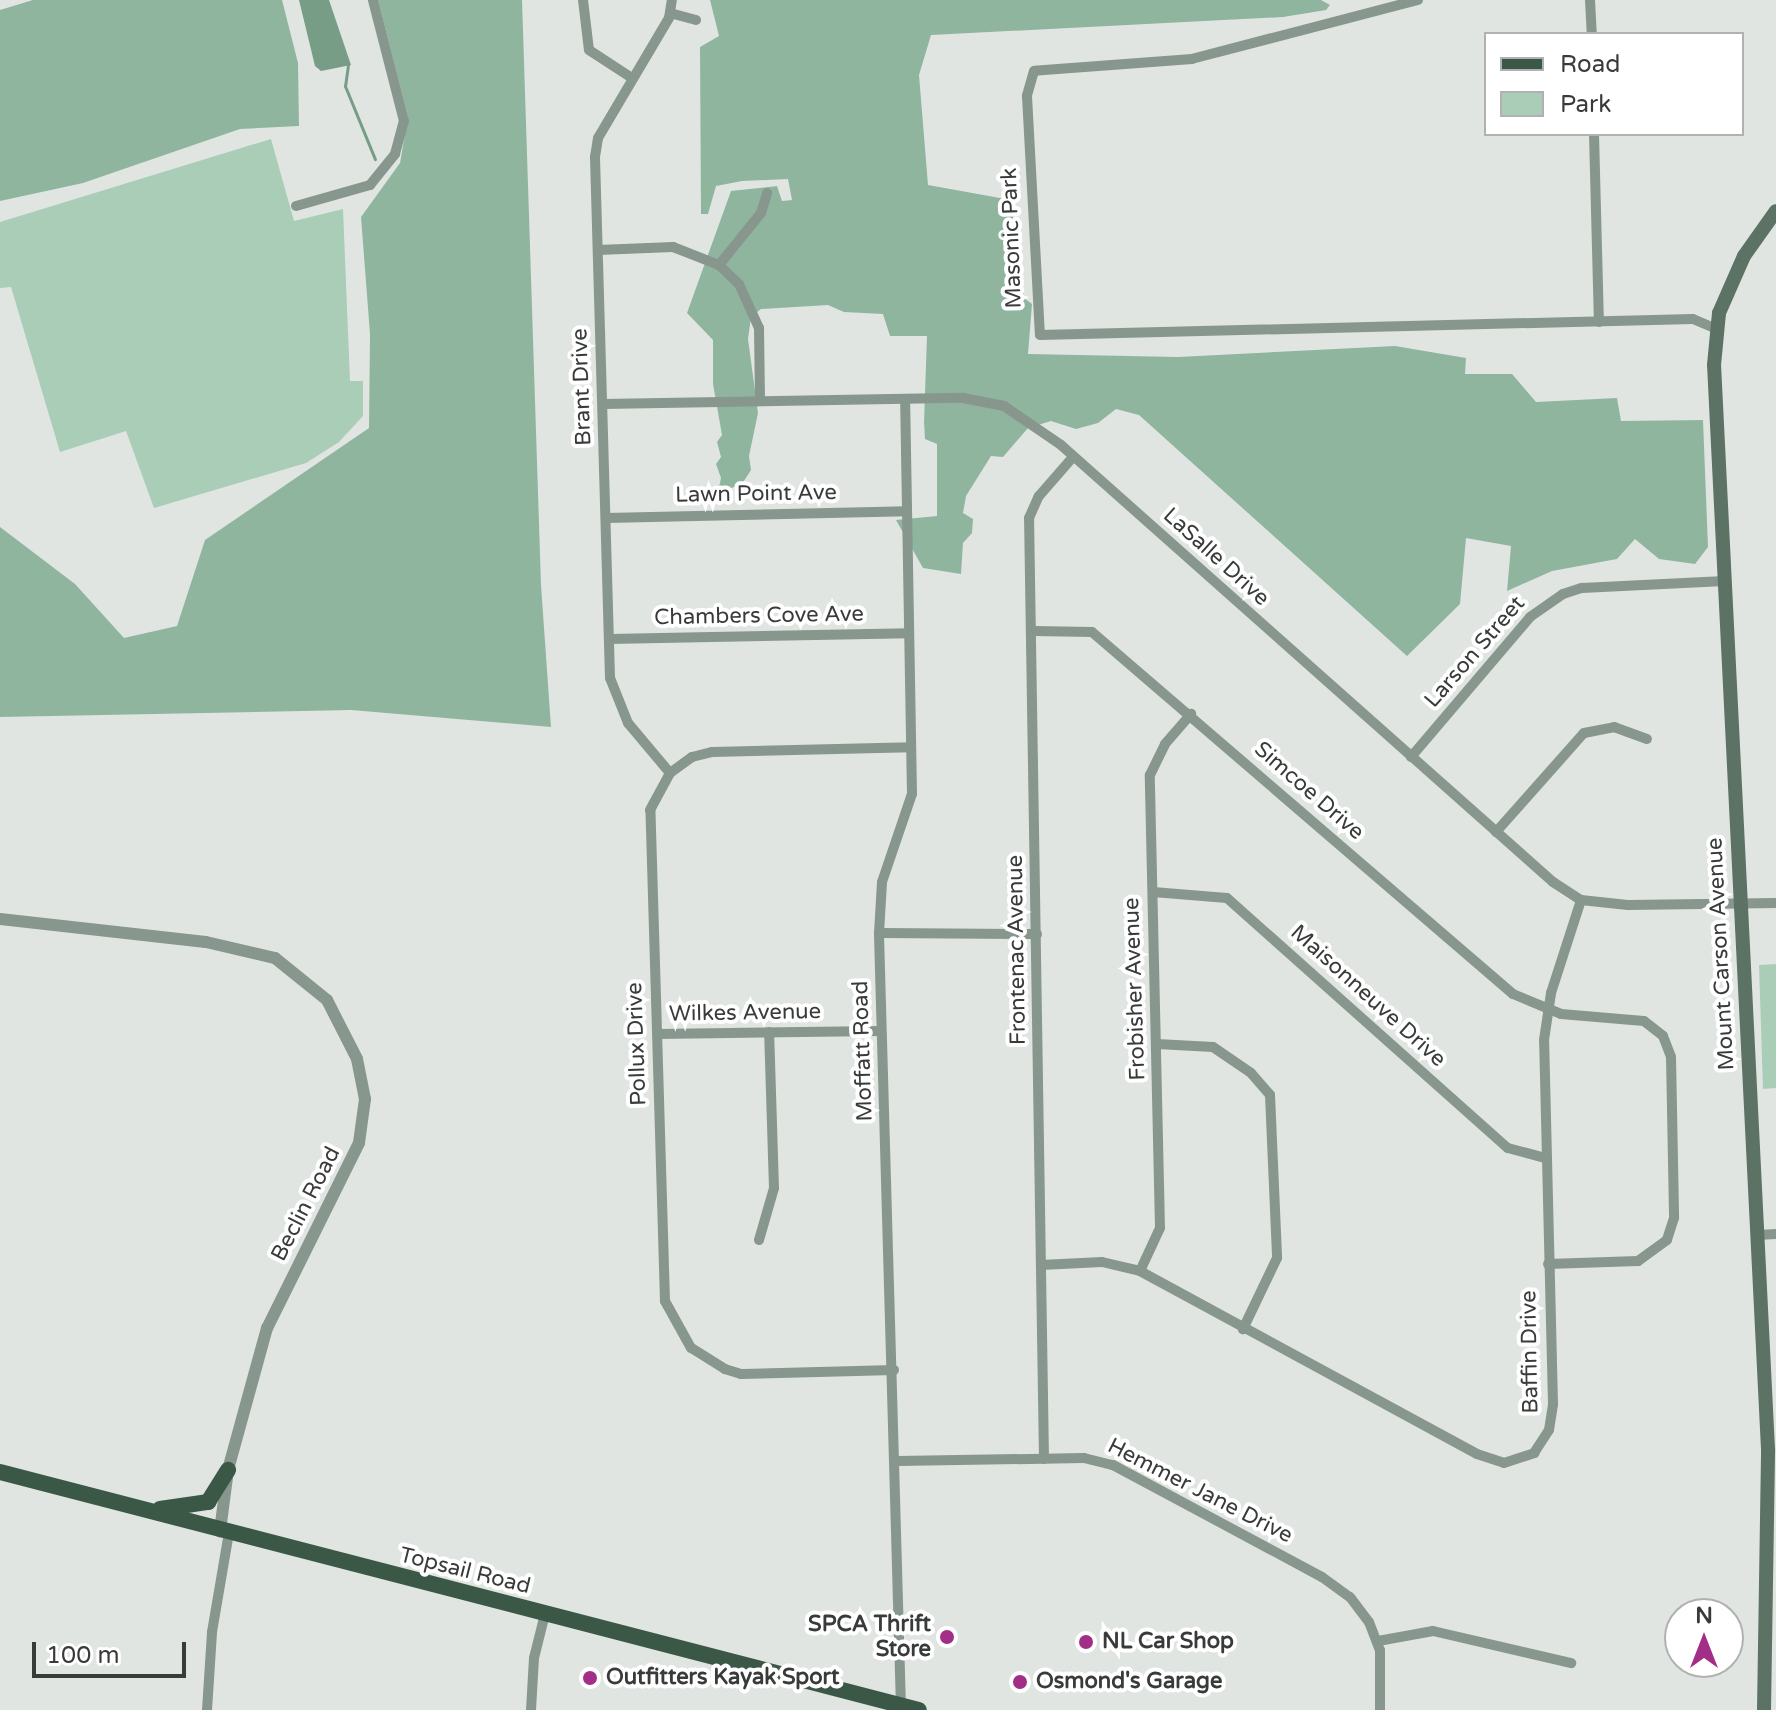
<!DOCTYPE html>
<style>
body{margin:0}
#map{position:relative;width:1776px;height:1710px;overflow:hidden;background:#e0e5e2;font-family:"Varela Round",sans-serif}
div>[style]{position:absolute}
.green>*{inset:0;background:#aacdb8}
.forest>*{inset:0;background:#90b59f}
.water>*{inset:0;background:#789d87}
.stream>*{height:3px;margin:-1.5px;padding:0 1.5px;transform-origin:1.5px;border-radius:1.5px;background:#789d87}
.minor>*{height:10px;margin:-5px;padding:0 5px;transform-origin:5px;border-radius:5px;background:#87978d}
.tertiary>*{height:12px;margin:-6px;padding:0 6px;transform-origin:6px;border-radius:6px;background:#87978d}
.secondary>*{height:14px;margin:-7px;padding:0 7px;transform-origin:7px;border-radius:7px;background:#5b7264}
.primary>*{height:16px;margin:-8px;padding:0 8px;transform-origin:8px;border-radius:8px;background:#3b5847}
.dots>*{width:22px;height:22px;translate:-50% -50%;box-sizing:border-box;border:4px solid #fff;border-radius:50%}
span{translate:-50% -50%;white-space:nowrap;text-align:center;line-height:1.15;-webkit-text-stroke:8px #fff;paint-order:stroke}
.street-label{font-size:22px;color:#393b3a}
.poi-label{font-size:22px;color:#393b3a;font-weight:700}
.right{translate:-100% -50%;text-align:right}
.left{translate:0 -50%;text-align:left}
.legend{position:absolute;left:1484px;top:32px;width:260px;height:104px;box-sizing:border-box;background:#fff;border:2px solid #b0b1b0;margin:0;padding:10px 14px;list-style:none;font-size:24px;color:#393b3a}
.legend li{display:flex;align-items:center;gap:16px;height:40px}
.legend b{width:40px;border:2px solid #b0b1b0}
.north{position:absolute;left:1664px;top:1598px;width:80px;height:80px;box-sizing:border-box;background:#fff;border:2px solid #b0b1b0;border-radius:50%;rotate:0deg;font-size:22px;font-weight:700;line-height:32px;text-align:center;color:#393b3a}
.north::after{content:'';display:block;margin:auto;width:28px;height:36px;background:#a22e88;clip-path:polygon(50% 0,100% 100%,50% 72%,0 100%)}
.scale{position:absolute;left:32px;top:1642px;width:154px;height:36px;box-sizing:border-box;border:4px solid #393b3a;border-top:0;padding-left:10px;font-size:24px;line-height:28px;white-space:nowrap;color:#393b3a;-webkit-text-stroke:6px #fff;paint-order:stroke}
</style>
<div id="map">
<div class="green">
<i style="clip-path:polygon(271px 139px,294px 221px,343px 209px,350px 381px,363px 381px,363px 416px,339px 442px,306px 463px,154px 508px,126px 431px,60px 452px,11px 287px,0 288px,0 222px)"></i>
<i style="clip-path:polygon(1776px 964px,1776px 1088px,1763px 1089px,1759px 965px)"></i>
</div>
<div class="forest">
<i style="clip-path:polygon(33px 0,282px 0,298px 63px,299px 126px,240px 129px,83px 183px,0 201px,0 10px)"></i>
<i style="clip-path:polygon(378px 0,522px 0,541px 585px,551px 727px,351px 710px,0 717px,0 527px,75px 584px,124px 638px,177px 626px,205px 540px,369px 428px,370px 334px,361px 217px,400px 163px,408px 117px)"></i>
<i style="clip-path:polygon(710px 0,1321px 0,1330px 5px,1326px 10px,1283px 17px,931px 35px,919px 75px,928px 185px,1011px 200px,1024px 298px,1032px 304px,1028px 354px,1178px 357px,1395px 346px,1466px 358px,1465px 374px,1512px 374px,1536px 402px,1617px 398px,1621px 421px,1703px 420px,1708px 547px,1695px 564px,1659px 559px,1635px 539px,1617px 559px,1552px 571px,1507px 591px,1511px 546px,1466px 538px,1460px 604px,1407px 656px,1139px 415px,1116px 409px,1098px 423px,1076px 429px,1051px 421px,1028px 428px,1003px 457px,991px 456px,966px 496px,963px 513px,973px 519px,972px 533px,963px 543px,961px 574px,923px 568px,896px 520px,937px 516px,937px 444px,925px 439px,924px 422px,927px 336px,890px 336px,883px 314px,844px 312px,828px 305px,761px 309px,751px 317px,748px 339px,758px 413px,749px 456px,751px 470px,742px 484px,718px 493px,721px 478px,716px 464px,721px 457px,717px 442px,722px 435px,713px 384px,713px 340px,687px 313px,731px 191px,777px 186px,782px 201px,792px 200px,788px 179px,742px 181px,716px 186px,708px 214px,701px 214px,700px 47px,719px 36px)"></i>
</div>
<div class="water">
<i style="clip-path:polygon(299px 0,329px 0,351px 65px,321px 71px,315px 66px)"></i>
</div>
<div class="stream">
<i style="left:348px;top:65px;width:21px;rotate:98deg"></i>
<i style="left:345px;top:86px;width:79px;rotate:67.7deg"></i>
</div>
<div class="minor">
<i style="left:583px;top:0;width:50px;rotate:83.2deg"></i>
<i style="left:589px;top:50px;width:51px;rotate:33.1deg"></i>
<i style="left:1418px;top:0;width:234px;rotate:165.4deg"></i>
<i style="left:1192px;top:59px;width:158px;rotate:175.7deg"></i>
<i style="left:1034px;top:71px;width:26px;rotate:106deg"></i>
<i style="left:1027px;top:96px;width:239px;rotate:86.9deg"></i>
<i style="left:1040px;top:335px;width:653px;rotate:-1.4deg"></i>
<i style="left:1693px;top:319px;width:25px;rotate:23deg"></i>
<i style="left:1590px;top:0;width:34px;rotate:87deg"></i>
<i style="left:670px;top:13px;width:27px;rotate:15deg"></i>
<i style="left:1594px;top:134px;width:188px;rotate:88.5deg"></i>
<i style="left:296px;top:206px;width:77px;rotate:-15.8deg"></i>
<i style="left:370px;top:185px;width:40px;rotate:-51deg"></i>
<i style="left:395px;top:154px;width:34px;rotate:-75deg"></i>
<i style="left:404px;top:121px;width:125px;rotate:-104.4deg"></i>
<i style="left:598px;top:250px;width:75px;rotate:-2.3deg"></i>
<i style="left:673px;top:247px;width:49px;rotate:21.4deg"></i>
<i style="left:719px;top:265px;width:28px;rotate:44deg"></i>
<i style="left:739px;top:284px;width:48px;rotate:65.6deg"></i>
<i style="left:759px;top:328px;width:73px;rotate:89.2deg"></i>
<i style="left:719px;top:265px;width:67px;rotate:-51.1deg"></i>
<i style="left:761px;top:213px;width:21px;rotate:-73deg"></i>
<i style="left:603px;top:404px;width:360px;rotate:-1deg"></i>
<i style="left:963px;top:398px;width:42px;rotate:11deg"></i>
<i style="left:1004px;top:406px;width:69px;rotate:34.4deg"></i>
<i style="left:1061px;top:445px;width:658px;rotate:41.61deg"></i>
<i style="left:1553px;top:882px;width:33px;rotate:33deg"></i>
<i style="left:1581px;top:900px;width:47px;rotate:6.1deg"></i>
<i style="left:1628px;top:905px;width:148px;rotate:-0.8deg"></i>
<i style="left:606px;top:518px;width:301px;rotate:-1.3deg"></i>
<i style="left:1034px;top:631px;width:58px;rotate:1deg"></i>
<i style="left:1092px;top:632px;width:555px;rotate:40.69deg"></i>
<i style="left:1513px;top:994px;width:52px;rotate:22.6deg"></i>
<i style="left:1561px;top:1014px;width:83px;rotate:4.8deg"></i>
<i style="left:1644px;top:1021px;width:24px;rotate:38deg"></i>
<i style="left:1663px;top:1036px;width:22px;rotate:69deg"></i>
<i style="left:1671px;top:1057px;width:161px;rotate:88.9deg"></i>
<i style="left:1674px;top:1218px;width:23px;rotate:108deg"></i>
<i style="left:1667px;top:1240px;width:36px;rotate:144deg"></i>
<i style="left:1638px;top:1261px;width:90px;rotate:178.1deg"></i>
<i style="left:609px;top:639px;width:300px;rotate:-1.1deg"></i>
<i style="left:1411px;top:757px;width:184px;rotate:-49.6deg"></i>
<i style="left:1530px;top:617px;width:40px;rotate:-34.9deg"></i>
<i style="left:1563px;top:594px;width:20px;rotate:-18deg"></i>
<i style="left:1582px;top:588px;width:143px;rotate:-2.8deg"></i>
<i style="left:670px;top:773px;width:65px;rotate:-130deg"></i>
<i style="left:628px;top:723px;width:48px;rotate:-111.8deg"></i>
<i style="left:610px;top:678px;width:521px;rotate:-91.65deg"></i>
<i style="left:595px;top:157px;width:19px;rotate:-81deg"></i>
<i style="left:598px;top:138px;width:139px;rotate:-59.4deg"></i>
<i style="left:669px;top:18px;width:18px;rotate:-81deg"></i>
<i style="left:1496px;top:832px;width:132px;rotate:-48.4deg"></i>
<i style="left:1584px;top:733px;width:31px;rotate:-11deg"></i>
<i style="left:1614px;top:727px;width:35px;rotate:20deg"></i>
<i style="left:1153px;top:892px;width:74px;rotate:4.6deg"></i>
<i style="left:1227px;top:898px;width:376px;rotate:41.7deg"></i>
<i style="left:1508px;top:1148px;width:39px;rotate:15deg"></i>
<i style="left:879px;top:933px;width:158px;rotate:0.4deg"></i>
<i style="left:658px;top:1034px;width:223px;rotate:-0.8deg"></i>
<i style="left:1157px;top:1044px;width:56px;rotate:3.1deg"></i>
<i style="left:1213px;top:1047px;width:46px;rotate:34.4deg"></i>
<i style="left:1251px;top:1073px;width:29px;rotate:49deg"></i>
<i style="left:1270px;top:1095px;width:163px;rotate:87.5deg"></i>
<i style="left:1277px;top:1258px;width:79px;rotate:115.6deg"></i>
<i style="left:1758px;top:1235px;width:18px;rotate:-3deg"></i>
<i style="left:759px;top:1240px;width:54px;rotate:-73.9deg"></i>
<i style="left:774px;top:1188px;width:156px;rotate:-91.8deg"></i>
<i style="left:1041px;top:1265px;width:61px;rotate:-2.8deg"></i>
<i style="left:1102px;top:1262px;width:39px;rotate:13deg"></i>
<i style="left:1140px;top:1271px;width:383px;rotate:28.5deg"></i>
<i style="left:1477px;top:1454px;width:28px;rotate:18deg"></i>
<i style="left:1504px;top:1463px;width:32px;rotate:-18deg"></i>
<i style="left:1534px;top:1453px;width:27px;rotate:-57deg"></i>
<i style="left:1549px;top:1430px;width:26px;rotate:-81deg"></i>
<i style="left:1553px;top:1404px;width:364px;rotate:-91.4deg"></i>
<i style="left:1544px;top:1040px;width:48px;rotate:-81.5deg"></i>
<i style="left:1551px;top:993px;width:98px;rotate:-72.1deg"></i>
<i style="left:1140px;top:1271px;width:47px;rotate:-65.1deg"></i>
<i style="left:1160px;top:1228px;width:453px;rotate:-91.3deg"></i>
<i style="left:1150px;top:775px;width:34px;rotate:-64deg"></i>
<i style="left:1165px;top:744px;width:40px;rotate:-49deg"></i>
<i style="left:894px;top:1370px;width:153px;rotate:178.5deg"></i>
<i style="left:741px;top:1374px;width:17px;rotate:-163deg"></i>
<i style="left:725px;top:1369px;width:40px;rotate:-148deg"></i>
<i style="left:691px;top:1348px;width:54px;rotate:-119deg"></i>
<i style="left:665px;top:1301px;width:491px;rotate:-91.7deg"></i>
<i style="left:650px;top:810px;width:42px;rotate:-61.6deg"></i>
<i style="left:670px;top:773px;width:27px;rotate:-36deg"></i>
<i style="left:692px;top:757px;width:21px;rotate:-14deg"></i>
<i style="left:712px;top:752px;width:199px;rotate:-1.4deg"></i>
<i style="left:1044px;top:1459px;width:941px;rotate:-90.91deg"></i>
<i style="left:1029px;top:518px;width:24px;rotate:-66deg"></i>
<i style="left:1039px;top:496px;width:52px;rotate:-48.9deg"></i>
<i style="left:898px;top:1461px;width:186px;rotate:-0.9deg"></i>
<i style="left:1084px;top:1458px;width:30px;rotate:14deg"></i>
<i style="left:1113px;top:1465px;width:237px;rotate:28.2deg"></i>
<i style="left:1322px;top:1577px;width:34px;rotate:36deg"></i>
<i style="left:1350px;top:1597px;width:31px;rotate:53deg"></i>
<i style="left:1369px;top:1622px;width:30px;rotate:69deg"></i>
<i style="left:1380px;top:1650px;width:60px;rotate:90deg"></i>
<i style="left:1378px;top:1641px;width:56px;rotate:-10.3deg"></i>
<i style="left:1433px;top:1631px;width:142px;rotate:13.1deg"></i>
<i style="left:901px;top:1708px;width:775px;rotate:-91.63deg"></i>
<i style="left:879px;top:933px;width:51px;rotate:-86.6deg"></i>
<i style="left:882px;top:882px;width:93px;rotate:-71.2deg"></i>
<i style="left:912px;top:794px;width:395px;rotate:-91deg"></i>
<i style="left:207px;top:1710px;width:78px;rotate:-86.3deg"></i>
<i style="left:212px;top:1632px;width:100px;rotate:-80.3deg"></i>
<i style="left:531px;top:1710px;width:52px;rotate:-86.7deg"></i>
<i style="left:534px;top:1658px;width:45px;rotate:-76deg"></i>
</div>
<div class="tertiary">
<i style="left:0;top:919px;width:207px;rotate:6.4deg"></i>
<i style="left:206px;top:942px;width:71px;rotate:13.1deg"></i>
<i style="left:275px;top:958px;width:67px;rotate:38.9deg"></i>
<i style="left:327px;top:1000px;width:66px;rotate:63deg"></i>
<i style="left:357px;top:1059px;width:41px;rotate:78.7deg"></i>
<i style="left:365px;top:1099px;width:44px;rotate:97.8deg"></i>
<i style="left:359px;top:1143px;width:207px;rotate:116.4deg"></i>
<i style="left:267px;top:1328px;width:147px;rotate:105.4deg"></i>
<i style="left:228px;top:1470px;width:62px;rotate:97.5deg"></i>
</div>
<div class="secondary">
<i style="left:1764px;top:1710px;width:261px;rotate:-89.1deg"></i>
<i style="left:1768px;top:1449px;width:1085px;rotate:-92.85deg"></i>
<i style="left:1714px;top:365px;width:52px;rotate:-84.5deg"></i>
<i style="left:1719px;top:313px;width:62px;rotate:-66.3deg"></i>
<i style="left:1744px;top:256px;width:55px;rotate:-54.6deg"></i>
</div>
<div class="primary">
<i style="left:0;top:1472px;width:949px;rotate:14.52deg"></i>
<i style="left:160px;top:1509px;width:49px;rotate:-8.3deg"></i>
<i style="left:208px;top:1502px;width:38px;rotate:-58deg"></i>
</div>
<div class="dots">
<i style="left:947px;top:1637px;background:#a22e88"></i>
<i style="left:1086px;top:1642px;background:#a22e88"></i>
<i style="left:590px;top:1678px;background:#a22e88"></i>
<i style="left:1020px;top:1682px;background:#a22e88"></i>
</div>
<div class="street-label">
<span style="left:1012px;top:238px;rotate:-92deg">Masonic Park</span>
<span style="left:582px;top:387px;rotate:-92deg">Brant Drive</span>
<span style="left:756px;top:494px;rotate:-1deg">Lawn Point Ave</span>
<span style="left:1216px;top:557px;rotate:42deg">LaSalle Drive</span>
<span style="left:759px;top:616px;rotate:-1deg">Chambers Cove Ave</span>
<span style="left:1475px;top:652px;rotate:-49deg">Larson Street</span>
<span style="left:1309px;top:791px;rotate:41deg">Simcoe Drive</span>
<span style="left:1017px;top:950px;rotate:-91deg">Frontenac Avenue</span>
<span style="left:1721px;top:954px;rotate:-93deg">Mount Carson Avenue</span>
<span style="left:1135px;top:989px;rotate:-92deg">Frobisher Avenue</span>
<span style="left:1368px;top:996px;rotate:42deg">Maisonneuve Drive</span>
<span style="left:745px;top:1013px;rotate:-1deg">Wilkes Avenue</span>
<span style="left:637px;top:1044px;rotate:-92deg">Pollux Drive</span>
<span style="left:863px;top:1051px;rotate:-92deg">Moffatt Road</span>
<span style="left:306px;top:1204px;rotate:-63deg">Beclin Road</span>
<span style="left:1530px;top:1352px;rotate:-91deg">Baffin Drive</span>
<span style="left:1200px;top:1491px;rotate:27deg">Hemmer Jane Drive</span>
<span style="left:465px;top:1571px;rotate:14deg">Topsail Road</span>
</div>
<div class="poi-label">
<span class="right" style="left:931px;top:1637px">SPCA Thrift<br>Store</span>
<span class="left" style="left:1102px;top:1642px">NL Car Shop</span>
<span class="left" style="left:606px;top:1678px">Outfitters Kayak Sport</span>
<span class="left" style="left:1036px;top:1682px">Osmond's Garage</span>
</div>
<ul class="legend">
<li><b style="height:10px;background:#3b5847"></b>Road</li>
<li><b style="height:22px;background:#aacdb8"></b>Park</li>
</ul>
<div class="north">N</div>
<div class="scale">100 m</div>
</div>
